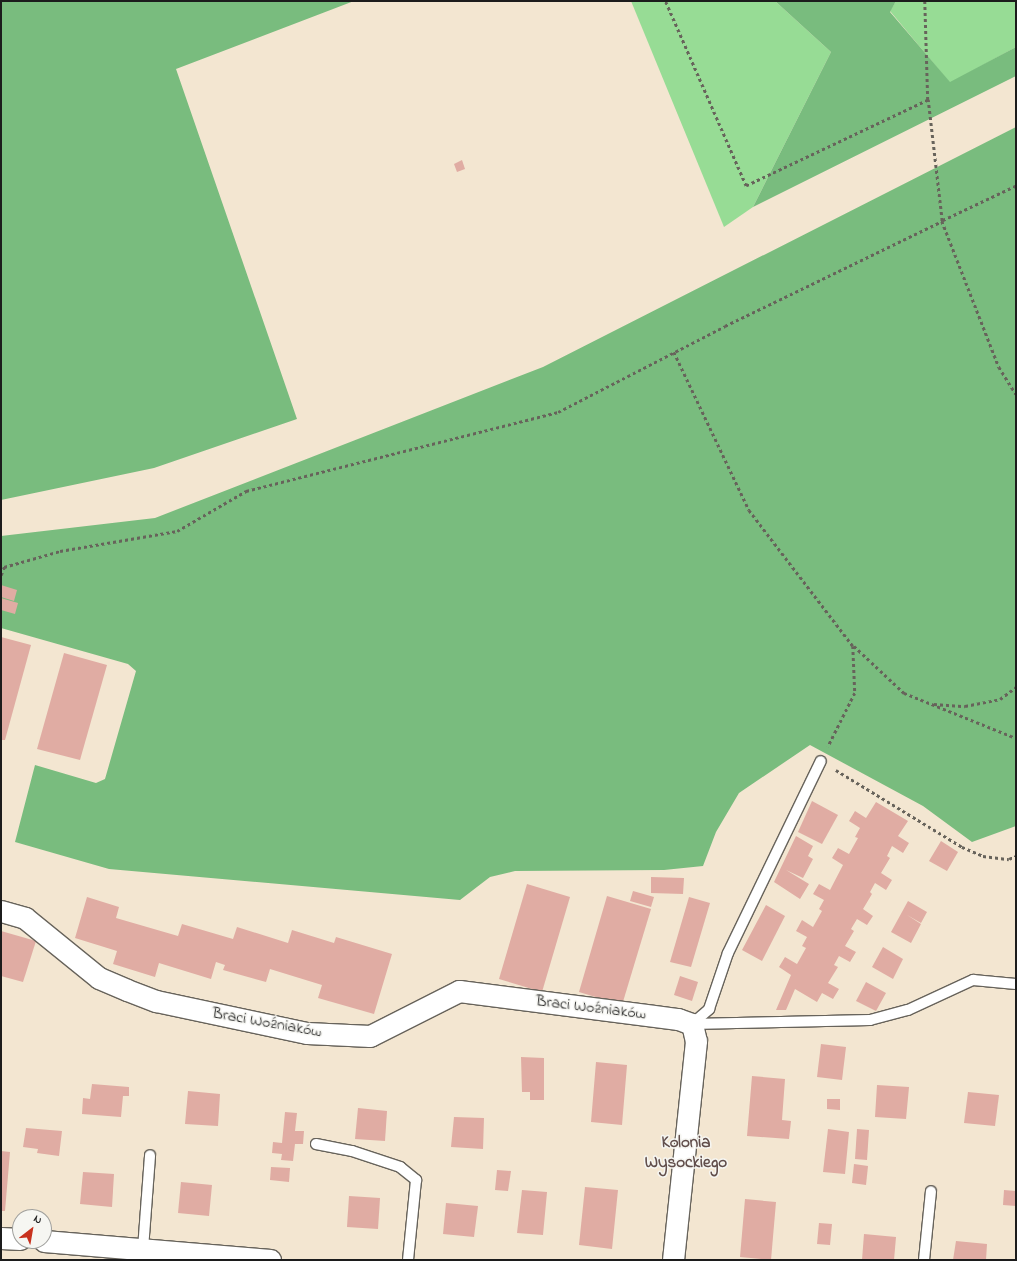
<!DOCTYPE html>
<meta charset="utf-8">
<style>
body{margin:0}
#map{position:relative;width:1017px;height:1261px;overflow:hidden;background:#f3e6d1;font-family:"Indie Flower",sans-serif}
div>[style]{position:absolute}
.green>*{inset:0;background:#97dc95}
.forest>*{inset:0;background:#79bc7e}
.building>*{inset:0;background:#e0aca3}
.path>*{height:2.5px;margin-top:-1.25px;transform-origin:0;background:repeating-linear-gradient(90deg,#67635b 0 3px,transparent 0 6px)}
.roads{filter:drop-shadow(1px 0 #67635b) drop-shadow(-1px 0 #67635b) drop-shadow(0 1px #67635b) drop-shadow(0 -1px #67635b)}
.service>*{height:10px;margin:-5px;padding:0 5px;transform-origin:5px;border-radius:5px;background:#fff}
.minor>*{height:21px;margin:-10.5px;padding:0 10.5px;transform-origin:10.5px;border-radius:10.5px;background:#fff}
span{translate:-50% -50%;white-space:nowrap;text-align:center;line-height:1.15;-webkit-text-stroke:3px #f6f6f2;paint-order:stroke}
.street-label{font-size:16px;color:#1c1c1c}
.neighbourhood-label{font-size:17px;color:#614e4b;font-weight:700}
.frame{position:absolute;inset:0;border:2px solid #1c1c1c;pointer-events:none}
.north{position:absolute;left:12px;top:1209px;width:40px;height:40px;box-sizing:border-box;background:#f6f6f2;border:1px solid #9f9f9c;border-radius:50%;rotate:31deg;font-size:11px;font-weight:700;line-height:16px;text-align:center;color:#1c1c1c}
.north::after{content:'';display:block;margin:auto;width:14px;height:18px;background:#c8321e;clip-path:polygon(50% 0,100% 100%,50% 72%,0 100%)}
</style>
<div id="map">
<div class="green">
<i style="clip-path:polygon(631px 1px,775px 1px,831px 52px,753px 207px,724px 227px)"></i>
<i style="clip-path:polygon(896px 1px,1016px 1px,1016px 47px,950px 83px,890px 11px)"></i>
</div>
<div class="forest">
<i style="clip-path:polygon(1px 1px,354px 1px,176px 69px,297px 419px,154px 468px,1px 500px)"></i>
<i style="clip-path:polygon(775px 1px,896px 1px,890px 12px,950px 82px,1016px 47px,1016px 76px,753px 207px,831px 52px)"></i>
<i style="clip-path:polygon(1016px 127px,1016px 826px,972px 842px,923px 806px,810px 745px,739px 793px,716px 832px,703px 866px,664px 870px,515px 871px,490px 877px,460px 900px,109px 869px,15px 842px,35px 765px,96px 783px,105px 779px,136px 671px,128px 664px,1px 628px,1px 536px,155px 518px,543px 367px)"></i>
</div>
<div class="building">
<i style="clip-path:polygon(462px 160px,465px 169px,457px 172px,454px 164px)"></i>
<i style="clip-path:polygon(1px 585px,17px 590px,14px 601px,1px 597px)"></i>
<i style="clip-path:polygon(1px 598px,18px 603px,15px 614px,1px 610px)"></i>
<i style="clip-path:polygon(1px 637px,31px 645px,5px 740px,1px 740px)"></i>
<i style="clip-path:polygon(64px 653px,107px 665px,80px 760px,37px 749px)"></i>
<i style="clip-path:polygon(812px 801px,838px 815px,822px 844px,798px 832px)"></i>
<i style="clip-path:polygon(876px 802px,908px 821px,898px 836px,909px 843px,903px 853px,892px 846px,887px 856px,890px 858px,881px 873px,892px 880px,886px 890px,875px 883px,870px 892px,872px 894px,863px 909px,873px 916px,867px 925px,857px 919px,851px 929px,854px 931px,845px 946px,856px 952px,850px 962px,839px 956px,834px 965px,838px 967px,828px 983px,839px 989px,833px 999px,822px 993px,817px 1002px,795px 989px,786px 1010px,776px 1010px,791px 975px,779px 967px,785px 957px,797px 964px,806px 948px,802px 946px,807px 937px,796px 931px,802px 920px,813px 927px,822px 911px,819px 909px,824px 900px,813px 894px,819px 884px,830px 890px,843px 865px,832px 858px,838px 848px,849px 854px,858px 838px,855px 837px,860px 828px,849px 821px,855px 811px,866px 818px)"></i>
<i style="clip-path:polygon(796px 836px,813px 846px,808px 856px,813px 859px,803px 878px,786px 870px,809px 884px,800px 899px,774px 882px)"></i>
<i style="clip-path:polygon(941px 841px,958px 852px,947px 871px,929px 861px)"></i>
<i style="clip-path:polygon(651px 877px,684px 878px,683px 894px,651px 893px)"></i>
<i style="clip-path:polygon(527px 884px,570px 897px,542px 992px,499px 979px)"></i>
<i style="clip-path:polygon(633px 891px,654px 897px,651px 907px,630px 901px)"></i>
<i style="clip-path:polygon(607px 896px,651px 909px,622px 1005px,579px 992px)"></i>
<i style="clip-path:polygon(87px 897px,119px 907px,116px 918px,178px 936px,182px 924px,233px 939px,237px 927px,288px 943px,292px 930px,334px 943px,336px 937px,392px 954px,374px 1014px,318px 998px,322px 985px,270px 969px,266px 982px,223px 970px,225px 965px,216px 962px,211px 979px,159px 963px,155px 977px,113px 964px,117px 951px,75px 938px)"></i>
<i style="clip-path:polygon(689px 897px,710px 903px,691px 967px,670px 962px)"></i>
<i style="clip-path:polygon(908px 901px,927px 912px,921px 923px,907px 915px,921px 924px,911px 943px,891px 932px)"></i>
<i style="clip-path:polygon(766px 905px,785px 916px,762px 961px,742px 950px)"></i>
<i style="clip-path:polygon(1px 931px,36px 941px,23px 982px,1px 976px)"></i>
<i style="clip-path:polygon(883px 947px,903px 959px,893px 979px,872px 967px)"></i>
<i style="clip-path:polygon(680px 976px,698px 982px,692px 1001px,674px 995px)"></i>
<i style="clip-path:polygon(866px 982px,886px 993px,876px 1011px,856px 1001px)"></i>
<i style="clip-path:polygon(821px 1044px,846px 1047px,842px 1080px,817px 1077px)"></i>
<i style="clip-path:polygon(521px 1057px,544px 1058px,544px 1100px,530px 1100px,530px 1092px,522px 1092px)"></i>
<i style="clip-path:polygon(596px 1062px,627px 1065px,622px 1125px,591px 1122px)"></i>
<i style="clip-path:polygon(752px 1076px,785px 1079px,782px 1120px,791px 1121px,789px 1139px,747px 1136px)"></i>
<i style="clip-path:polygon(92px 1084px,129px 1087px,129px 1096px,123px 1096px,121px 1117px,82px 1114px,83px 1098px,90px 1099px)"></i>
<i style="clip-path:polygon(877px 1085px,909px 1087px,906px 1119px,875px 1117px)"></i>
<i style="clip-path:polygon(188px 1091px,220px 1094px,218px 1126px,185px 1124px)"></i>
<i style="clip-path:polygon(968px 1092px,999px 1095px,995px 1126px,964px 1123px)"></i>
<i style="clip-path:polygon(827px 1099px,840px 1099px,840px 1110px,827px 1109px)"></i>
<i style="clip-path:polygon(358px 1108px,387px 1111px,385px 1141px,355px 1139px)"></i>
<i style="clip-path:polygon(285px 1112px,297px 1113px,295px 1131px,304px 1131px,303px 1144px,295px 1144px,293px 1161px,281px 1160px,282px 1154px,272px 1153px,273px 1142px,282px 1143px)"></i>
<i style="clip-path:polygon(454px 1117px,484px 1118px,483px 1149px,451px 1147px)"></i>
<i style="clip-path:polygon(26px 1128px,62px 1131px,59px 1156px,37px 1153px,38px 1149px,23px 1147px)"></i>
<i style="clip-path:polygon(828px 1129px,849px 1132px,845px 1174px,823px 1172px)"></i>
<i style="clip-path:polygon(857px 1129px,869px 1130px,867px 1160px,855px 1159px)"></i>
<i style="clip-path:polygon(1px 1151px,10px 1152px,5px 1211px,1px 1211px)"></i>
<i style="clip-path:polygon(854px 1164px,868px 1166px,866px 1185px,852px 1183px)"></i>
<i style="clip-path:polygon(271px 1167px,290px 1168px,289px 1182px,270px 1180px)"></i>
<i style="clip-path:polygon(497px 1170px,511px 1171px,508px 1191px,495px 1190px)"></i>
<i style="clip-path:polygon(83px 1172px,114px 1174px,112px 1207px,80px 1204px)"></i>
<i style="clip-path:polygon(181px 1182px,212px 1185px,209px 1216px,178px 1213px)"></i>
<i style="clip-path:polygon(585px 1187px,618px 1190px,612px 1249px,579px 1245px)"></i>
<i style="clip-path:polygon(522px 1190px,547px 1192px,543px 1235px,517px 1233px)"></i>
<i style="clip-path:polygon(1004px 1190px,1016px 1191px,1016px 1206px,1003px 1205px)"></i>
<i style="clip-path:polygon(349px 1196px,380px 1198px,378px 1229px,347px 1227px)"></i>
<i style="clip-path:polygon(745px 1199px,776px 1202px,771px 1260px,740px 1257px)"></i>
<i style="clip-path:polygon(446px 1203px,478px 1206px,474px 1237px,443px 1234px)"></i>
<i style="clip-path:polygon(819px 1223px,832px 1224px,830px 1245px,817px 1244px)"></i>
<i style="clip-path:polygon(864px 1234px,896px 1237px,894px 1260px,862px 1260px)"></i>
<i style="clip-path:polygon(956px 1241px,987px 1244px,986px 1260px,953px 1260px)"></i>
</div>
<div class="path">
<i style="left:925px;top:1px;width:99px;rotate:88.3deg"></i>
<i style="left:1016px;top:186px;width:82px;rotate:154.7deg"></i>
<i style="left:942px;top:221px;width:157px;rotate:68.7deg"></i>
<i style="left:999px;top:367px;width:32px;rotate:58deg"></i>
<i style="left:674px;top:352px;width:175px;rotate:64.6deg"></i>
<i style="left:749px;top:510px;width:171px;rotate:52.6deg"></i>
<i style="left:853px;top:646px;width:47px;rotate:87.6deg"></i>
<i style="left:855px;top:693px;width:60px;rotate:116.6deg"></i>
<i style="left:1px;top:575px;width:9px;rotate:-69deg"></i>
<i style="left:4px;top:567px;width:58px;rotate:-15.9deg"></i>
<i style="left:60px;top:551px;width:119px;rotate:-9.7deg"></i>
<i style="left:177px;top:531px;width:80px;rotate:-30.1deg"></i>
<i style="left:246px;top:491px;width:322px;rotate:-14.2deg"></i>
<i style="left:558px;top:412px;width:188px;rotate:-27.2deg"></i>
<i style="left:725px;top:326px;width:241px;rotate:-25.8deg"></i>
<i style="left:942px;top:221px;width:122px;rotate:-96.6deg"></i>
<i style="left:928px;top:100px;width:201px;rotate:154.7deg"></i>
<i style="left:746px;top:186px;width:202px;rotate:-113.6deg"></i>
<i style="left:854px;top:646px;width:69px;rotate:43.2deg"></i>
<i style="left:904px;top:693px;width:121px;rotate:21.9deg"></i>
<i style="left:934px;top:704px;width:31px;rotate:4deg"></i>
<i style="left:965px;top:706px;width:36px;rotate:-11deg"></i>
<i style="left:1000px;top:699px;width:20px;rotate:-37deg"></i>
<i style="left:836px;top:770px;width:148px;rotate:31.4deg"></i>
<i style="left:962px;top:847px;width:23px;rotate:23deg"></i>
<i style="left:983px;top:856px;width:26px;rotate:7deg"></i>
<i style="left:1009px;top:859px;width:8px;rotate:-23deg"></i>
</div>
<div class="roads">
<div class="service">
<i style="left:692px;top:1024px;width:178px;rotate:-1.3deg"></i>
<i style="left:870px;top:1020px;width:39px;rotate:-15deg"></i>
<i style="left:908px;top:1010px;width:72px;rotate:-24.8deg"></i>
<i style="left:973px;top:980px;width:43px;rotate:5.3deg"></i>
<i style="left:692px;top:1024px;width:23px;rotate:-41deg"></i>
<i style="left:709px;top:1009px;width:59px;rotate:-71.3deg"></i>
<i style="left:728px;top:953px;width:213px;rotate:-64.2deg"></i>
<i style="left:316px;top:1144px;width:37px;rotate:11deg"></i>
<i style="left:352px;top:1151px;width:51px;rotate:18.4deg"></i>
<i style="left:400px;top:1167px;width:21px;rotate:39deg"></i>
<i style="left:416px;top:1180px;width:80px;rotate:95.7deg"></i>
<i style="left:143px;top:1249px;width:94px;rotate:-85.7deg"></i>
<i style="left:924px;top:1260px;width:69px;rotate:-84.2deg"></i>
</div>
<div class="minor">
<i style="left:1px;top:911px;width:25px;rotate:16deg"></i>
<i style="left:25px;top:918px;width:95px;rotate:39deg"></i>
<i style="left:99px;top:978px;width:30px;rotate:23deg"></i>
<i style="left:127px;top:990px;width:31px;rotate:21deg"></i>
<i style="left:156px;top:1001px;width:154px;rotate:12deg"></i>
<i style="left:307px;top:1033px;width:63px;rotate:2.7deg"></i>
<i style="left:370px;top:1036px;width:100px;rotate:-26.8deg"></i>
<i style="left:459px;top:991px;width:221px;rotate:7.3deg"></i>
<i style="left:678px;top:1019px;width:15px;rotate:20deg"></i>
<i style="left:692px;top:1024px;width:17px;rotate:77deg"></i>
<i style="left:696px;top:1041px;width:220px;rotate:96deg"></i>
<i style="left:1px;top:1238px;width:19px;rotate:3deg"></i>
<i style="left:44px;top:1241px;width:227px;rotate:4.8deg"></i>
</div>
</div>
<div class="street-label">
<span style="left:591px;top:1008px;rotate:7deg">Braci Woźniaków</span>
<span style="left:267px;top:1023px;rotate:10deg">Braci Woźniaków</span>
</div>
<div class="neighbourhood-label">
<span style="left:686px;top:1153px">Kolonia<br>Wysockiego</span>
</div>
<div class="frame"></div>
<div class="north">N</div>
</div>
